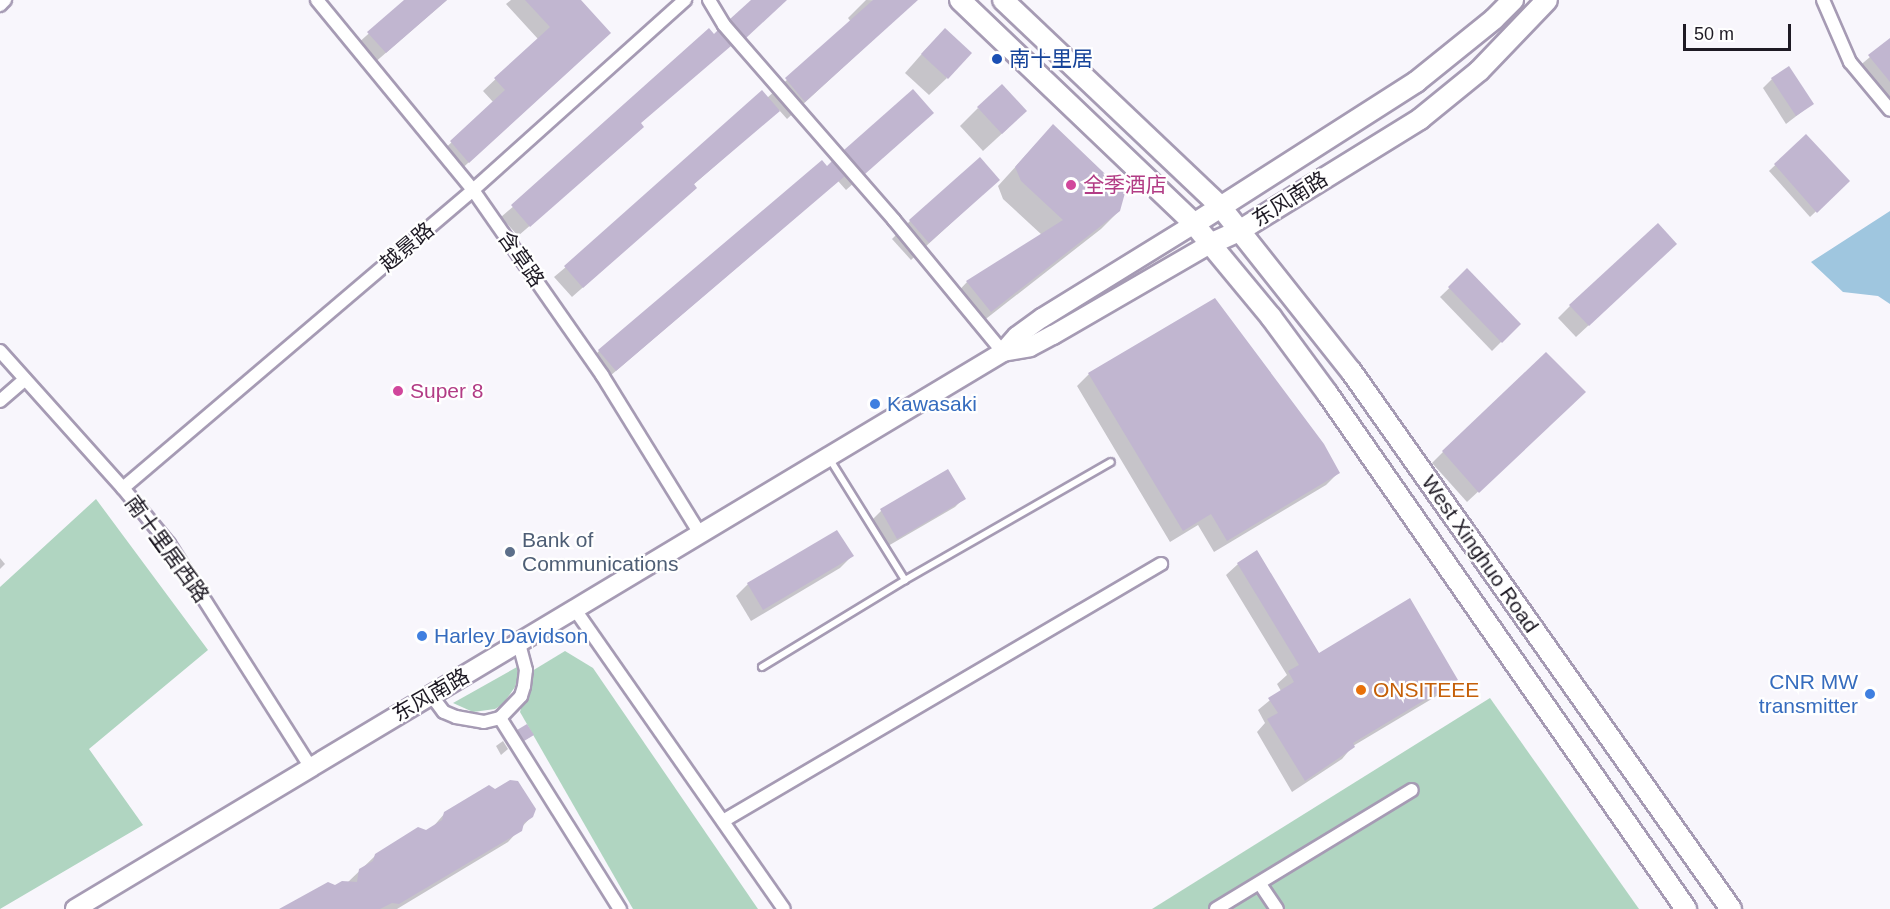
<!DOCTYPE html>
<meta charset="utf-8">
<style>
body{margin:0}
#map{position:relative;width:1890px;height:909px;overflow:hidden;background:#f8f6fc;font-family:Arial,"Noto Sans SC",sans-serif}
div>[style]{position:absolute}
.green>*{inset:0;background:#b0d5c1}
.water>*{inset:0;background:#9fc6df}
.shadow>*{inset:0;background:#0003}
.building>*{inset:0;background:#c1b6d0}
.roads{filter:drop-shadow(2px 0 #a69bb4) drop-shadow(-2px 0 #a69bb4) drop-shadow(0 2px #a69bb4) drop-shadow(0 -2px #a69bb4)}
.lane>*{height:6px;margin:-3px;padding:0 3px;transform-origin:3px;border-radius:3px;background:#fff}
.street>*{height:12px;margin:-6px;padding:0 6px;transform-origin:6px;border-radius:6px;background:#fff}
.secondary>*{height:18px;margin:-9px;padding:0 9px;transform-origin:9px;border-radius:9px;background:#fff}
.primary>*{height:20px;margin:-10px;padding:0 10px;transform-origin:10px;border-radius:10px;background:#fff}
.dots>*{width:16px;height:16px;translate:-50% -50%;box-sizing:border-box;border:3px solid #fff;border-radius:50%}
span{translate:-50% -50%;white-space:nowrap;text-align:center;line-height:1.15;-webkit-text-stroke:4.5px #fff;paint-order:stroke}
.transit-label{font-size:21px;color:#164399}
.left{translate:0 -50%;text-align:left}
.hotel-label{font-size:21px;color:#b23c85}
.street-label{font-size:21px;color:#1e1a24}
.shop-label{font-size:21px;color:#366cbe}
.right{translate:-100% -50%;text-align:right}
.service-label{font-size:21px;color:#4e5e75}
.food-label{font-size:21px;color:#c56008}
.scale{position:absolute;left:1683px;top:24px;width:108px;height:27px;box-sizing:border-box;border:3px solid #1e1a24;border-top:0;padding-left:8px;font-size:18px;line-height:21px;white-space:nowrap;color:#1e1a24;-webkit-text-stroke:4px #fff;paint-order:stroke}
</style>
<div id="map">
<div class="green">
<i style="clip-path:polygon(96px 499px,208px 650px,89px 749px,143px 825px,0 909px,0 587px)"></i>
<i style="clip-path:polygon(565px 651px,593px 668px,758px 909px,633px 909px,520px 712px,532px 671px)"></i>
<i style="clip-path:polygon(517px 667px,518px 676px,515px 687px,503px 704px,495px 709px,473px 712px,453px 703px)"></i>
<i style="clip-path:polygon(1490px 698px,1639px 909px,1152px 909px)"></i>
</div>
<div class="water">
<i style="clip-path:polygon(1890px 211px,1890px 304px,1878px 296px,1843px 292px,1811px 262px)"></i>
</div>
<div class="shadow">
<i style="clip-path:polygon(406px 0,447px 0,373px 64px,356px 45px)"></i>
<i style="clip-path:polygon(511px 0,579px 0,597px 45px,456px 174px,439px 154px,494px 103px,483px 91px,538px 39px,506px 4px)"></i>
<i style="clip-path:polygon(753px 0,786px 0,733px 48px,730px 45px,639px 124px,631px 138px,518px 236px,501px 217px,718px 33px)"></i>
<i style="clip-path:polygon(866px 0,915px 1px,787px 119px,779px 110px,693px 185px,684px 198px,572px 297px,554px 277px,767px 98px,851px 22px,848px 18px)"></i>
<i style="clip-path:polygon(1890px 40px,1890px 109px,1857px 68px)"></i>
<i style="clip-path:polygon(927px 48px,947px 78px,929px 95px,905px 73px)"></i>
<i style="clip-path:polygon(1772px 79px,1812px 104px,1786px 124px,1763px 88px)"></i>
<i style="clip-path:polygon(913px 91px,914px 130px,846px 190px,838px 181px,603px 382px,587px 363px,599px 351px,832px 164px)"></i>
<i style="clip-path:polygon(978px 108px,1007px 129px,983px 151px,960px 126px)"></i>
<i style="clip-path:polygon(1806px 136px,1848px 181px,1810px 217px,1769px 171px)"></i>
<i style="clip-path:polygon(1036px 144px,1119px 211px,1101px 229px,973px 329px,950px 300px,967px 282px,1042px 235px,1003px 199px,998px 186px)"></i>
<i style="clip-path:polygon(998px 180px,911px 260px,892px 239px,910px 221px)"></i>
<i style="clip-path:polygon(1663px 256px,1576px 337px,1558px 318px,1570px 306px)"></i>
<i style="clip-path:polygon(1467px 271px,1519px 324px,1492px 351px,1440px 297px)"></i>
<i style="clip-path:polygon(1089px 374px,1338px 473px,1326px 485px,1214px 552px,1198px 525px,1170px 542px,1077px 386px)"></i>
<i style="clip-path:polygon(1574px 402px,1467px 502px,1432px 463px,1443px 452px)"></i>
<i style="clip-path:polygon(948px 471px,964px 498px,955px 507px,888px 546px,872px 520px,881px 511px)"></i>
<i style="clip-path:polygon(852px 556px,840px 568px,751px 621px,736px 596px,748px 584px)"></i>
<i style="clip-path:polygon(0 558px,5px 564px,0 569px)"></i>
<i style="clip-path:polygon(1238px 564px,1319px 655px,1456px 680px,1445px 691px,1353px 746px,1342px 759px,1292px 792px,1257px 732px,1265px 723px,1258px 710px,1281px 691px,1277px 684px,1287px 675px,1226px 575px)"></i>
<i style="clip-path:polygon(518px 731px,530px 737px,521px 742px,516px 734px)"></i>
<i style="clip-path:polygon(503px 741px,508px 749px,501px 755px,496px 746px)"></i>
<i style="clip-path:polygon(445px 813px,532px 816px,508px 842px,397px 909px,285px 909px,347px 883px,376px 855px,432px 828px)"></i>
</div>
<div class="building">
<i style="clip-path:polygon(404px 0,447px 0,386px 53px,367px 32px)"></i>
<i style="clip-path:polygon(525px 0,581px 0,611px 33px,469px 163px,450px 141px,505px 90px,494px 78px,550px 27px)"></i>
<i style="clip-path:polygon(751px 0,787px 0,746px 38px,730px 19px)"></i>
<i style="clip-path:polygon(873px 0,918px 0,805px 102px,785px 78px)"></i>
<i style="clip-path:polygon(709px 28px,714px 34px,718px 30px,731px 46px,641px 123px,644px 127px,530px 227px,511px 205px)"></i>
<i style="clip-path:polygon(945px 28px,972px 53px,948px 79px,921px 54px)"></i>
<i style="clip-path:polygon(1890px 38px,1890px 82px,1868px 55px)"></i>
<i style="clip-path:polygon(1789px 66px,1814px 104px,1796px 116px,1771px 78px)"></i>
<i style="clip-path:polygon(1002px 84px,1027px 111px,1002px 134px,977px 107px)"></i>
<i style="clip-path:polygon(913px 89px,934px 113px,865px 174px,844px 150px)"></i>
<i style="clip-path:polygon(762px 90px,780px 111px,694px 184px,697px 188px,583px 288px,564px 266px)"></i>
<i style="clip-path:polygon(1053px 124px,1125px 193px,1120px 211px,991px 312px,966px 281px,1063px 220px,1021px 181px,1015px 167px)"></i>
<i style="clip-path:polygon(1806px 134px,1850px 181px,1817px 213px,1774px 164px)"></i>
<i style="clip-path:polygon(980px 157px,1000px 180px,929px 243px,909px 220px)"></i>
<i style="clip-path:polygon(822px 160px,827px 166px,832px 161px,845px 176px,616px 371px,598px 350px)"></i>
<i style="clip-path:polygon(1658px 223px,1677px 244px,1589px 326px,1569px 305px)"></i>
<i style="clip-path:polygon(1467px 268px,1521px 324px,1502px 343px,1448px 287px)"></i>
<i style="clip-path:polygon(1215px 298px,1324px 444px,1340px 473px,1227px 541px,1211px 514px,1183px 531px,1088px 373px)"></i>
<i style="clip-path:polygon(1546px 352px,1586px 392px,1479px 493px,1442px 451px)"></i>
<i style="clip-path:polygon(948px 469px,966px 499px,897px 539px,880px 509px)"></i>
<i style="clip-path:polygon(837px 530px,854px 556px,763px 610px,747px 583px)"></i>
<i style="clip-path:polygon(1257px 550px,1319px 653px,1410px 598px,1458px 680px,1353px 743px,1355px 747px,1305px 781px,1267px 719px,1278px 713px,1268px 698px,1294px 682px,1288px 671px,1299px 665px,1237px 563px)"></i>
<i style="clip-path:polygon(527px 724px,534px 735px,524px 741px,517px 730px)"></i>
<i style="clip-path:polygon(510px 780px,518px 781px,536px 809px,533px 817px,524px 823px,522px 831px,399px 904px,392px 903px,380px 909px,279px 909px,328px 882px,335px 885px,342px 881px,357px 882px,359px 869px,373px 861px,375px 854px,418px 827px,426px 830px,442px 820px,444px 812px,489px 785px,495px 789px)"></i>
</div>
<div class="roads">
<div class="lane">
<i style="left:829px;top:458px;width:144px;rotate:58.1deg"></i>
<i style="left:762px;top:667px;width:167px;rotate:-31.3deg"></i>
<i style="left:905px;top:580px;width:237px;rotate:-29.8deg"></i>
</div>
<div class="street">
<i style="left:317px;top:0;width:246px;rotate:50.6deg"></i>
<i style="left:473px;top:190px;width:226px;rotate:55.1deg"></i>
<i style="left:602px;top:375px;width:188px;rotate:58.3deg"></i>
<i style="left:709px;top:0;width:29px;rotate:59deg"></i>
<i style="left:724px;top:25px;width:259px;rotate:48.9deg"></i>
<i style="left:894px;top:220px;width:171px;rotate:50.5deg"></i>
<i style="left:1823px;top:0;width:68px;rotate:66.5deg"></i>
<i style="left:1850px;top:62px;width:62px;rotate:50.2deg"></i>
<i style="left:0;top:5px;width:7px;rotate:-45deg"></i>
<i style="left:0;top:351px;width:184px;rotate:48.1deg"></i>
<i style="left:123px;top:488px;width:72px;rotate:50.6deg"></i>
<i style="left:169px;top:544px;width:263px;rotate:57.6deg"></i>
<i style="left:0;top:401px;width:33px;rotate:-41deg"></i>
<i style="left:123px;top:488px;width:460px;rotate:-40.4deg"></i>
<i style="left:473px;top:190px;width:285px;rotate:-41.9deg"></i>
<i style="left:576px;top:611px;width:363px;rotate:55.1deg"></i>
<i style="left:431px;top:695px;width:21px;rotate:53deg"></i>
<i style="left:444px;top:712px;width:13px;rotate:23deg"></i>
<i style="left:456px;top:717px;width:28px;rotate:10deg"></i>
<i style="left:484px;top:722px;width:16px;rotate:-14deg"></i>
<i style="left:500px;top:718px;width:30px;rotate:-46deg"></i>
<i style="left:521px;top:696px;width:10px;rotate:-73deg"></i>
<i style="left:524px;top:686px;width:16px;rotate:-83deg"></i>
<i style="left:526px;top:670px;width:27px;rotate:-105deg"></i>
<i style="left:500px;top:718px;width:226px;rotate:57.9deg"></i>
<i style="left:723px;top:821px;width:508px;rotate:-30.4deg"></i>
<i style="left:1260px;top:884px;width:30px;rotate:56deg"></i>
<i style="left:1216px;top:909px;width:229px;rotate:-31.3deg"></i>
</div>
<div class="secondary">
<i style="left:1003px;top:352px;width:27px;rotate:-10deg"></i>
<i style="left:1030px;top:347px;width:26px;rotate:-28deg"></i>
<i style="left:1053px;top:335px;width:181px;rotate:-30.1deg"></i>
<i style="left:75px;top:909px;width:1082px;rotate:-30.97deg"></i>
<i style="left:1003px;top:352px;width:21px;rotate:-49deg"></i>
<i style="left:1017px;top:336px;width:31px;rotate:-36deg"></i>
<i style="left:1042px;top:318px;width:179px;rotate:-31.7deg"></i>
</div>
<div class="primary">
<i style="left:960px;top:0;width:324px;rotate:43.7deg"></i>
<i style="left:1194px;top:224px;width:121px;rotate:50.4deg"></i>
<i style="left:1271px;top:317px;width:94px;rotate:53.6deg"></i>
<i style="left:1327px;top:393px;width:629px;rotate:55.17deg"></i>
<i style="left:1003px;top:0;width:299px;rotate:43.5deg"></i>
<i style="left:1220px;top:206px;width:211px;rotate:51.6deg"></i>
<i style="left:1351px;top:371px;width:659px;rotate:54.77deg"></i>
<i style="left:1194px;top:224px;width:264px;rotate:-32.6deg"></i>
<i style="left:1416px;top:82px;width:100px;rotate:-38.9deg"></i>
<i style="left:1494px;top:19px;width:27px;rotate:-45deg"></i>
<i style="left:1210px;top:244px;width:32px;rotate:-24deg"></i>
<i style="left:1239px;top:231px;width:213px;rotate:-31.7deg"></i>
<i style="left:1420px;top:119px;width:76px;rotate:-39.1deg"></i>
<i style="left:1479px;top:71px;width:98px;rotate:-46.2deg"></i>
</div>
</div>
<div class="dots">
<i style="left:997px;top:59px;background:#1a4fb4"></i>
<i style="left:1071px;top:185px;background:#d1479c"></i>
<i style="left:398px;top:391px;background:#d1479c"></i>
<i style="left:875px;top:404px;background:#3f7fe0"></i>
<i style="left:510px;top:552px;background:#5c6f8a"></i>
<i style="left:422px;top:636px;background:#3f7fe0"></i>
<i style="left:1361px;top:690px;background:#e8710a"></i>
<i style="left:1870px;top:694px;background:#3f7fe0"></i>
</div>
<div class="transit-label">
<span class="left" style="left:1009px;top:59px">南十里居</span>
</div>
<div class="hotel-label">
<span class="left" style="left:1083px;top:185px">全季酒店</span>
<span class="left" style="left:410px;top:391px">Super 8</span>
</div>
<div class="street-label">
<span style="left:1290px;top:199px;rotate:-32deg">东风南路</span>
<span style="left:407px;top:247px;rotate:-40deg">越景路</span>
<span style="left:521px;top:259px;rotate:55deg">含草路</span>
<span style="left:167px;top:549px;rotate:54deg">南十里居西路</span>
<span style="left:1480px;top:554px;rotate:55deg">West Xinghuo Road</span>
<span style="left:431px;top:695px;rotate:-30deg">东风南路</span>
</div>
<div class="shop-label">
<span class="left" style="left:887px;top:404px">Kawasaki</span>
<span class="left" style="left:434px;top:636px">Harley Davidson</span>
<span class="right" style="left:1858px;top:694px">CNR MW<br>transmitter</span>
</div>
<div class="service-label">
<span class="left" style="left:522px;top:552px">Bank of<br>Communications</span>
</div>
<div class="food-label">
<span class="left" style="left:1373px;top:690px">ONSITEEE</span>
</div>
<div class="scale">50 m</div>
</div>
